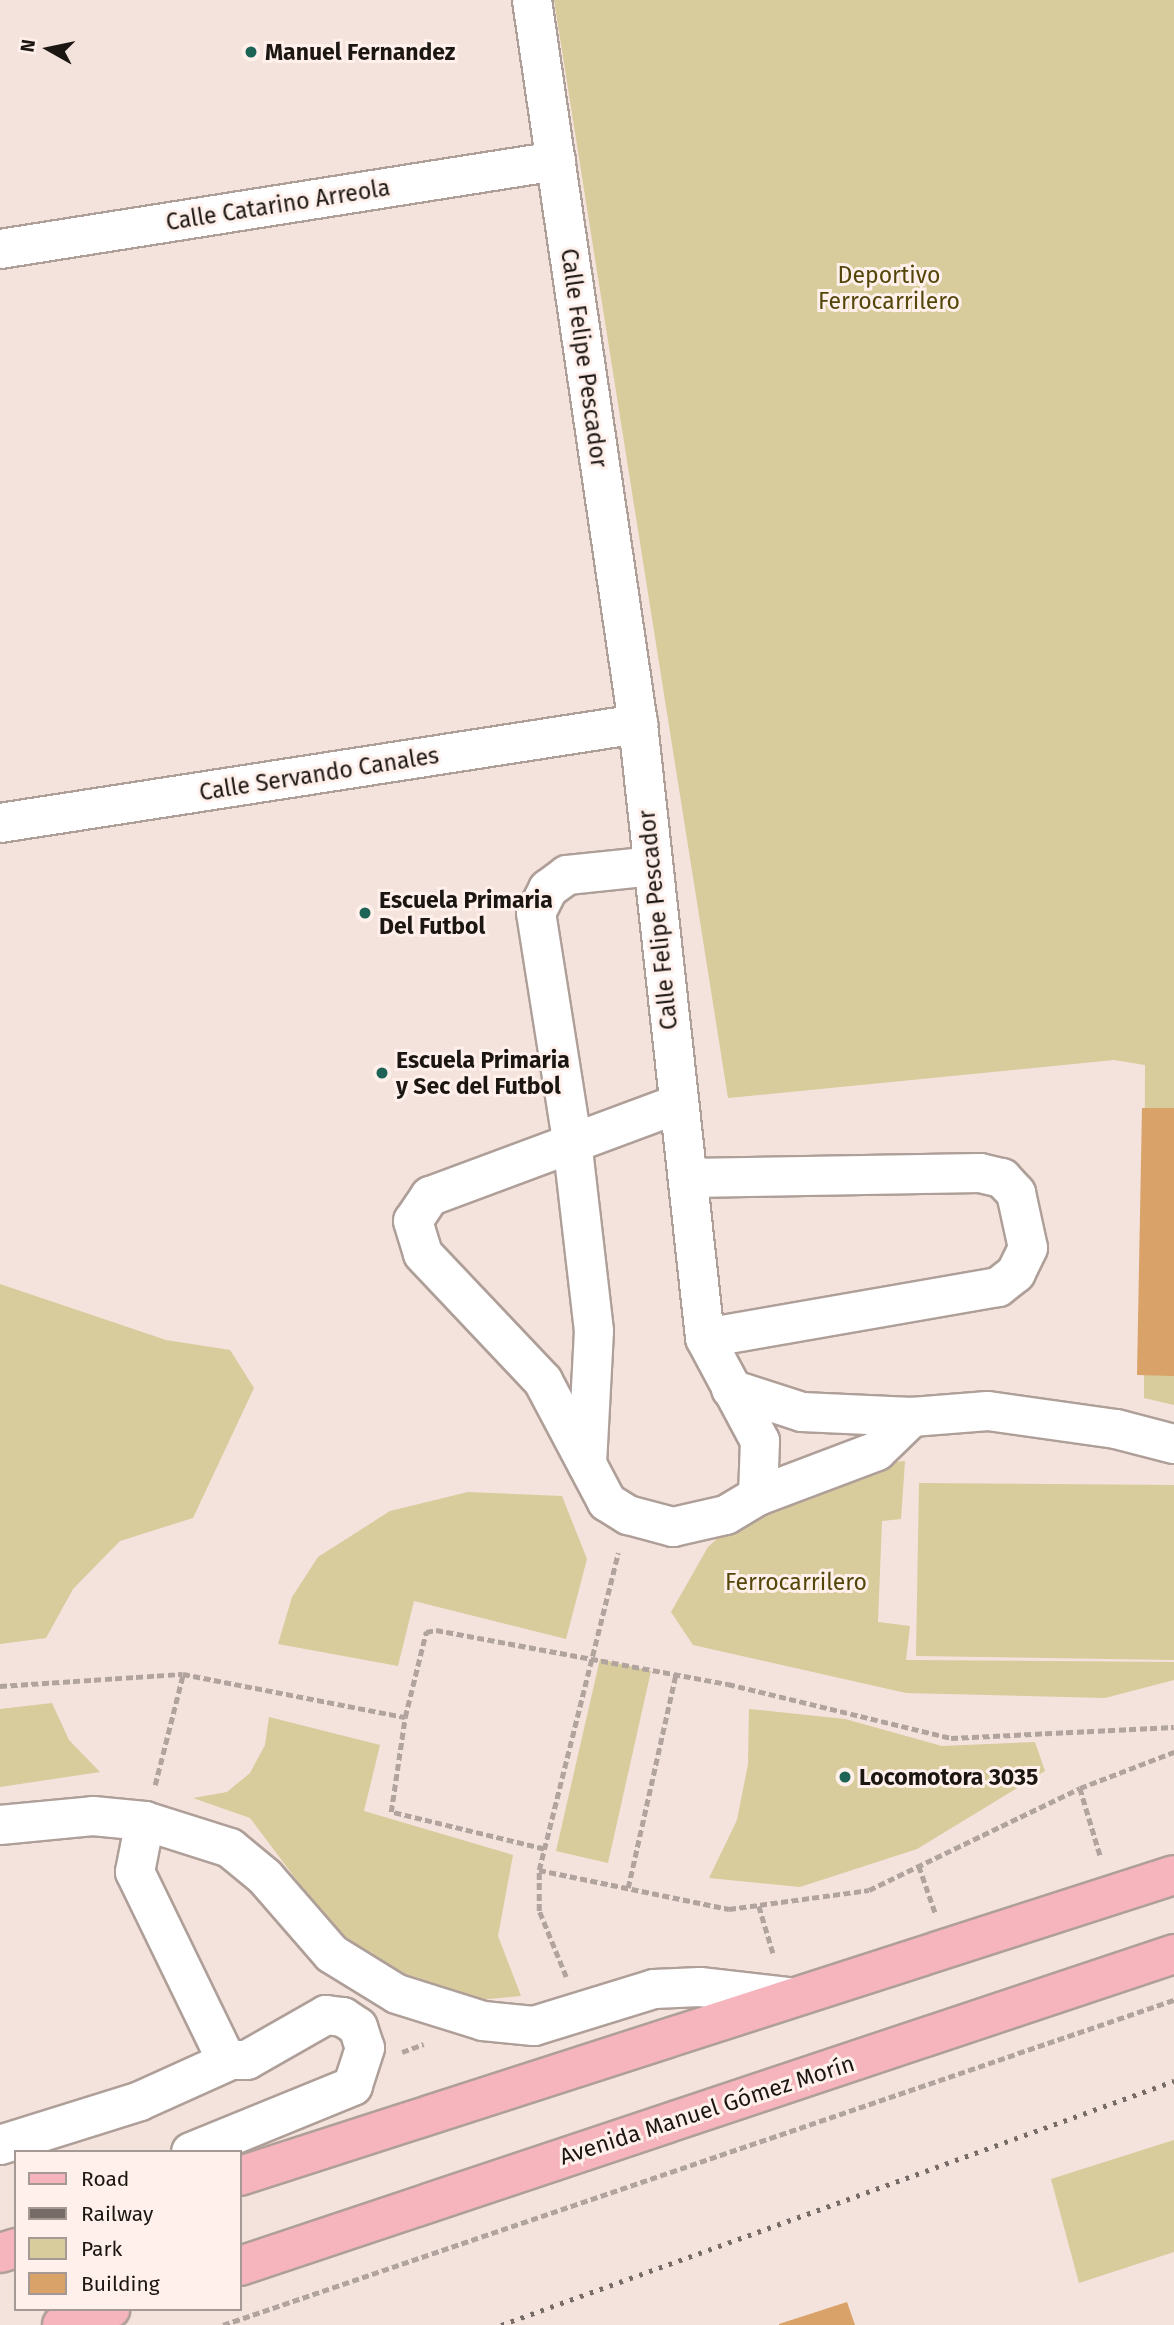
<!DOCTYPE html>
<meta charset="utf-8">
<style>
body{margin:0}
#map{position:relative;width:1174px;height:2325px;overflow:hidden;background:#f4e2dc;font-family:"Fira Sans",sans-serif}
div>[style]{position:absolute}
.green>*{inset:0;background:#d8cb9c}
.building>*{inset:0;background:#d8a268}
.path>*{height:4.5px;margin-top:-2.25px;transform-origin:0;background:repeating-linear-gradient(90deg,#b1a39e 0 7px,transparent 0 10.5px)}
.roads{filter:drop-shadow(2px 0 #af9f99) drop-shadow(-2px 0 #af9f99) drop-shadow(0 2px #af9f99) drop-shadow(0 -2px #af9f99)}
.minor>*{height:38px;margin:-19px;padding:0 19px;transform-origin:19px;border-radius:19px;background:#fff}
.major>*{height:38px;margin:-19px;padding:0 19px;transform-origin:19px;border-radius:19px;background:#f6b4bd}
.rail>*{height:5px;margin-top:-2.5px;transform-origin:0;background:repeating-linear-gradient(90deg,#766b67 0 3.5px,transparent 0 10.5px)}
.dots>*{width:19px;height:19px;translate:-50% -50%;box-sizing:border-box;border:4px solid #fff0eb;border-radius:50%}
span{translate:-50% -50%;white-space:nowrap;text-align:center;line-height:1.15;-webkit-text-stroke:6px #fff0eb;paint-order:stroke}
.poi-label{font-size:23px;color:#1c1613;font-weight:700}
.left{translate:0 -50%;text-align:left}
.street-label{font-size:23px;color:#1c1613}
.park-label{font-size:23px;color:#544609}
.legend{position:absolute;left:14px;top:2150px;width:228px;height:161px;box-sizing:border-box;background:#fff0eb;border:2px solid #a49995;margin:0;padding:9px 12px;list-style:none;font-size:21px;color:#1c1613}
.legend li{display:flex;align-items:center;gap:14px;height:35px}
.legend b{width:35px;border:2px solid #a49995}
.north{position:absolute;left:14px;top:14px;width:70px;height:70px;-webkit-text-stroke:5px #fff0eb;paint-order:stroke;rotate:279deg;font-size:19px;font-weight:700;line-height:28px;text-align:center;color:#1c1613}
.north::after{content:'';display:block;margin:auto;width:24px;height:32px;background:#1c1613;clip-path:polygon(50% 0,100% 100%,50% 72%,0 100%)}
</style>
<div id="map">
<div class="green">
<i style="clip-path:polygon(554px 0,1174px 0,1174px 1405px,1144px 1398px,1145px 1065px,1114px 1060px,728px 1098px)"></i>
<i style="clip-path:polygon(0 1284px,166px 1340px,230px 1350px,254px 1388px,193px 1518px,120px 1541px,73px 1589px,46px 1638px,0 1644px)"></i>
<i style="clip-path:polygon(905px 1461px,901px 1519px,882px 1521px,878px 1622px,910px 1626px,906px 1660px,1174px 1662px,1174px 1680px,1105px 1698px,906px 1693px,693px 1645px,671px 1612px,708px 1547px,775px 1486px,844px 1468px)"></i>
<i style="clip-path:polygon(919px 1483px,1174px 1485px,1174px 1660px,916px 1656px)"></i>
<i style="clip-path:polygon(468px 1492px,562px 1496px,587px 1559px,566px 1639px,414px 1601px,398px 1666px,278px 1644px,292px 1597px,318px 1557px,390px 1511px)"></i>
<i style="clip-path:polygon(600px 1659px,651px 1671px,608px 1863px,556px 1851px)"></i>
<i style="clip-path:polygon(52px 1703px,69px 1740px,100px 1772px,0 1787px,0 1709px)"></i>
<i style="clip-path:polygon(749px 1709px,845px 1719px,942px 1746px,1035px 1742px,1045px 1771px,917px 1849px,800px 1887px,709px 1878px,737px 1820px,748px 1764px)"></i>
<i style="clip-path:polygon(269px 1717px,380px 1745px,364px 1811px,513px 1855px,498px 1936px,521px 1996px,478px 2000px,427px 1988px,370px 1958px,328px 1922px,250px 1818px,193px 1798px,227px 1792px,250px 1773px,265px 1745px)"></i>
<i style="clip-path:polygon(1174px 2140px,1174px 2252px,1079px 2283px,1051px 2179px)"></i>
</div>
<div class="building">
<i style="clip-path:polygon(1142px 1108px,1174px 1108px,1174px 1376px,1137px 1375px)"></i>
<i style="clip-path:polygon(847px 2302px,855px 2325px,779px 2325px,779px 2324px)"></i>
</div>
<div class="path">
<i style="left:0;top:1686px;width:183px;rotate:-3.8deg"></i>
<i style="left:183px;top:1674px;width:226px;rotate:11deg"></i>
<i style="left:155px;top:1785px;width:114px;rotate:-75.8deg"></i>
<i style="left:1080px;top:1788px;width:73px;rotate:73.3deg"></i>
<i style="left:544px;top:1849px;width:157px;rotate:-166.4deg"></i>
<i style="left:391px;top:1812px;width:96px;rotate:-81.6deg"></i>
<i style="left:405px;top:1717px;width:88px;rotate:-76.1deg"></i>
<i style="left:426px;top:1632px;width:10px;rotate:-11deg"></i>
<i style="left:436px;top:1630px;width:297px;rotate:10.5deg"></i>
<i style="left:728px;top:1684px;width:229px;rotate:13.6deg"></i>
<i style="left:951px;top:1738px;width:223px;rotate:-2.8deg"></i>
<i style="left:919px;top:1866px;width:49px;rotate:70.8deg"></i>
<i style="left:539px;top:1870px;width:194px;rotate:11.6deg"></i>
<i style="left:729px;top:1909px;width:141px;rotate:-7.7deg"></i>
<i style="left:869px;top:1890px;width:234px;rotate:-25.8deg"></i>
<i style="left:1080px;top:1788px;width:101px;rotate:-21deg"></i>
<i style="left:628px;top:1888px;width:219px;rotate:-77.4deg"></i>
<i style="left:759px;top:1906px;width:52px;rotate:73.3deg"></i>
<i style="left:566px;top:1977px;width:71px;rotate:-112.2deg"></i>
<i style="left:539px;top:1911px;width:41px;rotate:-90deg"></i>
<i style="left:539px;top:1870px;width:327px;rotate:-76deg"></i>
<i style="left:402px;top:2052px;width:23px;rotate:-20deg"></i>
<i style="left:223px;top:2325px;width:1005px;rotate:-18.87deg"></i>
</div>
<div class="roads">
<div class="minor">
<i style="left:532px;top:0;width:732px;rotate:81.67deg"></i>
<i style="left:638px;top:724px;width:618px;rotate:83.77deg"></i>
<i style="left:705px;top:1338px;width:117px;rotate:61.9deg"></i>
<i style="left:760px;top:1441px;width:55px;rotate:92.1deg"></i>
<i style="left:0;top:249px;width:563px;rotate:-8.99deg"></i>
<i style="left:0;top:823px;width:646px;rotate:-8.82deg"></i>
<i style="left:678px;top:1104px;width:265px;rotate:159.6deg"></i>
<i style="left:430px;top:1196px;width:30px;rotate:124deg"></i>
<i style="left:413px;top:1221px;width:34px;rotate:73deg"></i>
<i style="left:423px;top:1254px;width:175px;rotate:46.6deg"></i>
<i style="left:543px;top:1381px;width:137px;rotate:62.1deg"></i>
<i style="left:607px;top:1502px;width:25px;rotate:32deg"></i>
<i style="left:628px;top:1515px;width:47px;rotate:14.9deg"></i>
<i style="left:673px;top:1527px;width:54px;rotate:-12.8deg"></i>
<i style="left:726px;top:1515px;width:37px;rotate:-31deg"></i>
<i style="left:758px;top:1496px;width:127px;rotate:-20.7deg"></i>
<i style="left:877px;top:1451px;width:49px;rotate:-44.2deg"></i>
<i style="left:690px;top:1178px;width:290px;rotate:-1deg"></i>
<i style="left:980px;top:1173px;width:23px;rotate:13deg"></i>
<i style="left:1002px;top:1178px;width:21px;rotate:47deg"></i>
<i style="left:1016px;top:1193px;width:56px;rotate:77.7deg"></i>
<i style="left:1028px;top:1248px;width:28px;rotate:116deg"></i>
<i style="left:1016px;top:1273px;width:23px;rotate:142deg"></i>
<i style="left:998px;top:1287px;width:297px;rotate:170.1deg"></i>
<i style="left:731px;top:1389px;width:75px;rotate:17.9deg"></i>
<i style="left:802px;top:1412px;width:110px;rotate:2.6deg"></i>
<i style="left:912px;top:1417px;width:76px;rotate:-4.5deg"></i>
<i style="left:988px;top:1411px;width:129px;rotate:8deg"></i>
<i style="left:1116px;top:1429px;width:60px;rotate:14.5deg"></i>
<i style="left:587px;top:1464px;width:133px;rotate:-87deg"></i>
<i style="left:594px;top:1331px;width:192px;rotate:-96.6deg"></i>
<i style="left:572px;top:1140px;width:230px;rotate:-99deg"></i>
<i style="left:536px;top:913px;width:27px;rotate:-63deg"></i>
<i style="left:548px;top:889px;width:24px;rotate:-36deg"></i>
<i style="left:567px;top:875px;width:86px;rotate:-6deg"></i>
<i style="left:145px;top:1821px;width:52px;rotate:101.1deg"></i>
<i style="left:135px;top:1872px;width:201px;rotate:64.1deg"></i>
<i style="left:223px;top:2053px;width:11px;rotate:41deg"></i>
<i style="left:0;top:1825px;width:93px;rotate:-5.5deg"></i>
<i style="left:93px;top:1816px;width:52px;rotate:5.5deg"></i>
<i style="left:145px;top:1821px;width:89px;rotate:17.6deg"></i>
<i style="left:230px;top:1848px;width:45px;rotate:39.6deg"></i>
<i style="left:265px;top:1877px;width:102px;rotate:49deg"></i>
<i style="left:332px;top:1954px;width:76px;rotate:31.6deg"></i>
<i style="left:397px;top:1994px;width:90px;rotate:17.4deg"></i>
<i style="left:483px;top:2021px;width:51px;rotate:5.6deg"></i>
<i style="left:534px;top:2026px;width:126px;rotate:-17.1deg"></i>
<i style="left:654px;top:1989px;width:46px;rotate:-2.5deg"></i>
<i style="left:700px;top:1987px;width:90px;rotate:6.4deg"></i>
<i style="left:0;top:2145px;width:147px;rotate:-17.4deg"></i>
<i style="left:140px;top:2101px;width:100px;rotate:-24.3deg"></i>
<i style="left:231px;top:2060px;width:16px"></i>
<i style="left:247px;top:2060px;width:91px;rotate:-29.7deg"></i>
<i style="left:326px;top:2015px;width:17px;rotate:7deg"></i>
<i style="left:343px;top:2017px;width:18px;rotate:34deg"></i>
<i style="left:358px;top:2027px;width:22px;rotate:72deg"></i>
<i style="left:365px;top:2048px;width:40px;rotate:108deg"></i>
<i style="left:353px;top:2086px;width:175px;rotate:157.8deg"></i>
</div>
<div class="major">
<i style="left:240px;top:2176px;width:981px;rotate:-17.86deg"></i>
<i style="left:0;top:2253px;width:17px;rotate:-17deg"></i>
<i style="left:240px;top:2266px;width:985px;rotate:-18.47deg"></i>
<i style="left:62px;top:2325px;width:51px;rotate:-18.4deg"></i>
</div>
</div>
<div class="rail">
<i style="left:501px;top:2325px;width:716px;rotate:-19.93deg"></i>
</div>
<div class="dots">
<i style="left:251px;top:52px;background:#1d6356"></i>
<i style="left:365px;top:913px;background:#1d6356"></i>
<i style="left:382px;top:1073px;background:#1d6356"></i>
<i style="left:845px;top:1777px;background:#1d6356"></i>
</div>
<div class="poi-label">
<span class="left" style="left:265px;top:52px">Manuel Fernandez</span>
<span class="left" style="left:379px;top:913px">Escuela Primaria<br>Del Futbol</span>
<span class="left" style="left:396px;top:1073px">Escuela Primaria<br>y Sec del Futbol</span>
<span class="left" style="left:859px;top:1777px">Locomotora 3035</span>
</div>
<div class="street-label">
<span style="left:278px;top:205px;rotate:-9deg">Calle Catarino Arreola</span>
<span style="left:584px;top:358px;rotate:82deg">Calle Felipe Pescador</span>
<span style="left:319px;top:774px;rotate:-9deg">Calle Servando Canales</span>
<span style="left:658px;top:920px;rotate:-96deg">Calle Felipe Pescador</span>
<span style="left:707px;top:2110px;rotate:-18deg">Avenida Manuel Gómez Morín</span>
</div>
<div class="park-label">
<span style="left:889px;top:288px">Deportivo<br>Ferrocarrilero</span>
<span style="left:796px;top:1582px">Ferrocarrilero</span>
</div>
<ul class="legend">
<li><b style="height:9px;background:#f6b4bd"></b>Road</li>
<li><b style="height:9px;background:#766b67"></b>Railway</li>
<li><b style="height:19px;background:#d8cb9c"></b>Park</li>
<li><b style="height:19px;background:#d8a268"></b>Building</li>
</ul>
<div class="north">N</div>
</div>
